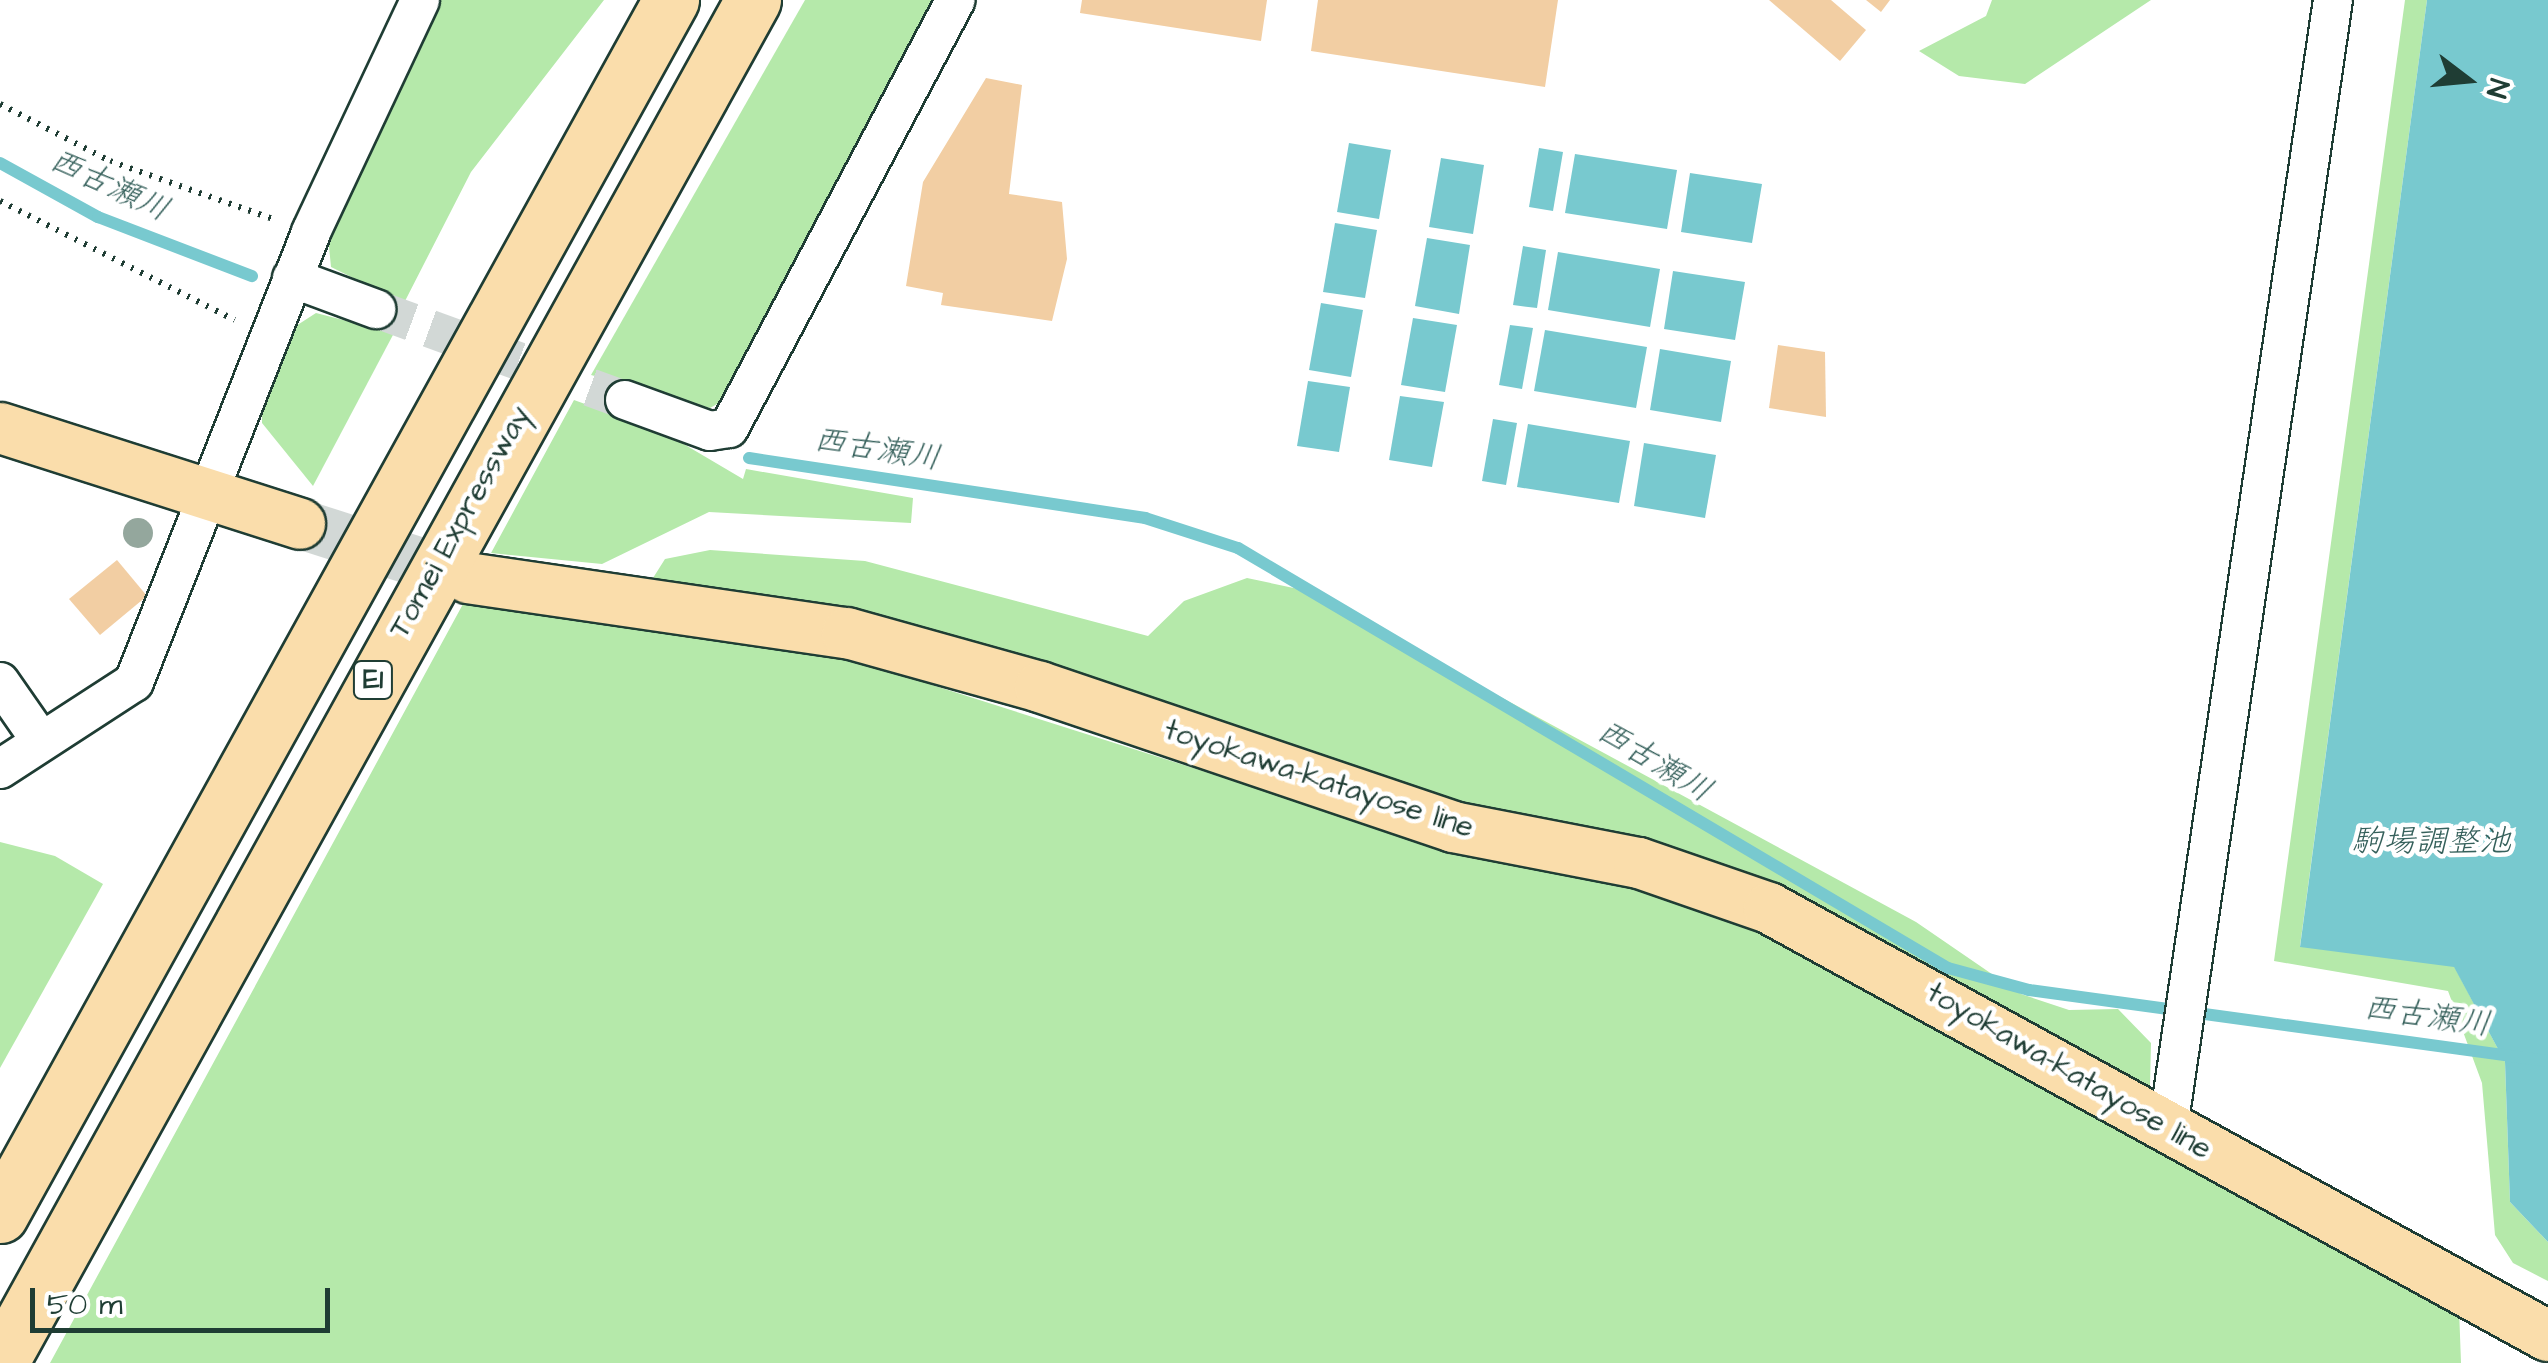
<!DOCTYPE html>
<meta charset="utf-8">
<style>
body{margin:0}
#map{position:relative;width:2548px;height:1363px;overflow:hidden;background:#fff;font-family:"Architects Daughter","Klee One",sans-serif}
div>[style]{position:absolute}
.green>*{inset:0;background:#b5e9aa}
.water>*{inset:0;background:#78c9cf}
.stream>*{height:12px;margin:-6px;padding:0 6px;transform-origin:6px;border-radius:6px;background:#78c9cf}
.building>*{inset:0;background:#f2cea3}
.minor-tunnel>*{height:38px;margin-top:-19px;transform-origin:0;background:repeating-linear-gradient(90deg,#d2d8d6 0 38px,transparent 0 57px)}
.major-tunnel>*{height:50px;margin-top:-25px;transform-origin:0;background:repeating-linear-gradient(90deg,#d2d8d6 0 50px,transparent 0 75px)}
.path>*{height:6px;margin-top:-3px;transform-origin:0;background:repeating-linear-gradient(90deg,#1f3d34 0 2.5px,transparent 0 10.5px)}
.roads{filter:drop-shadow(2px 0 #1f3d34) drop-shadow(-2px 0 #1f3d34) drop-shadow(0 2px #1f3d34) drop-shadow(0 -2px #1f3d34)}
.minor>*{height:38px;margin:-19px;padding:0 19px;transform-origin:19px;border-radius:19px;background:#fff}
.major>*{height:50px;margin:-25px;padding:0 25px;transform-origin:25px;border-radius:25px;background:#faddab}
.highway>*{height:55px;margin:-27.5px;padding:0 27.5px;transform-origin:27.5px;border-radius:27.5px;background:#faddab}
.trees>*{width:30px;height:30px;margin:-15px;border-radius:50%;background:#94a79d}
span{translate:-50% -50%;white-space:nowrap;text-align:center;line-height:1.15;-webkit-text-stroke:9px #fff;paint-order:stroke}
.shield-label span{padding:2px 8px;background:#fff;border:2px solid;border-radius:8px;-webkit-text-stroke-width:0}
.shield-label{font-size:28px;color:#1f3d34;font-weight:700}
.street-label{font-size:30px;color:#1f3d34}
.water-label{font-size:32px;color:#35605b;font-style:italic}
.north{position:absolute;left:2418px;top:30px;width:100px;height:100px;-webkit-text-stroke:8px #fff;paint-order:stroke;rotate:106deg;font-size:28px;font-weight:700;line-height:40px;text-align:center;color:#1f3d34}
.north::after{content:'';display:block;margin:auto;width:35px;height:45px;background:#1f3d34;clip-path:polygon(50% 0,100% 100%,50% 72%,0 100%)}
.scale{position:absolute;left:30px;top:1288px;width:300px;height:45px;box-sizing:border-box;border:5px solid #1f3d34;border-top:0;padding-left:12px;font-size:30px;line-height:35px;white-space:nowrap;color:#1f3d34;-webkit-text-stroke:8px #fff;paint-order:stroke}
</style>
<div id="map">
<div class="green">
<i style="clip-path:polygon(440px 0,604px 0,471px 172px,404px 303px,331px 267px,328px 236px)"></i>
<i style="clip-path:polygon(805px 0,938px 0,733px 395px,710px 408px,591px 375px)"></i>
<i style="clip-path:polygon(1992px 0,2151px 0,2025px 84px,1959px 76px,1919px 51px,1986px 16px)"></i>
<i style="clip-path:polygon(2405px 0,2427px 0,2300px 946px,2454px 966px,2505px 1062px,2510px 1202px,2548px 1242px,2548px 1281px,2513px 1263px,2495px 1235px,2482px 1083px,2448px 991px,2274px 961px)"></i>
<i style="clip-path:polygon(316px 313px,394px 333px,313px 486px,262px 423px,262px 398px,285px 333px)"></i>
<i style="clip-path:polygon(574px 400px,665px 433px,743px 479px,746px 469px,913px 498px,911px 523px,709px 512px,602px 564px,491px 553px)"></i>
<i style="clip-path:polygon(710px 550px,865px 561px,1148px 636px,1184px 601px,1247px 578px,1303px 590px,1916px 922px,2021px 994px,2069px 1010px,2118px 1009px,2151px 1043px,2150px 1086px,1775px 885px,1702px 857px,1442px 798px,1013px 655px,796px 600px,653px 578px,665px 559px)"></i>
<i style="clip-path:polygon(469px 593px,841px 656px,1382px 828px,1632px 881px,1762px 930px,2459px 1308px,2461px 1363px,50px 1363px)"></i>
<i style="clip-path:polygon(0 842px,55px 856px,103px 884px,0 1068px)"></i>
</div>
<div class="water">
<i style="clip-path:polygon(2427px 0,2548px 0,2548px 1242px,2510px 1202px,2505px 1062px,2454px 967px,2300px 947px)"></i>
<i style="clip-path:polygon(1349px 143px,1391px 150px,1379px 219px,1337px 212px)"></i>
<i style="clip-path:polygon(1539px 148px,1563px 152px,1553px 211px,1529px 207px)"></i>
<i style="clip-path:polygon(1575px 154px,1677px 170px,1667px 229px,1565px 213px)"></i>
<i style="clip-path:polygon(1441px 158px,1484px 165px,1473px 234px,1429px 227px)"></i>
<i style="clip-path:polygon(1690px 173px,1762px 184px,1752px 243px,1681px 232px)"></i>
<i style="clip-path:polygon(1335px 223px,1377px 230px,1365px 298px,1323px 292px)"></i>
<i style="clip-path:polygon(1427px 238px,1470px 245px,1459px 314px,1415px 306px)"></i>
<i style="clip-path:polygon(1523px 246px,1546px 250px,1537px 308px,1513px 305px)"></i>
<i style="clip-path:polygon(1558px 252px,1660px 269px,1650px 327px,1548px 310px)"></i>
<i style="clip-path:polygon(1673px 271px,1745px 282px,1735px 340px,1664px 329px)"></i>
<i style="clip-path:polygon(1321px 303px,1363px 310px,1351px 377px,1309px 370px)"></i>
<i style="clip-path:polygon(1413px 318px,1457px 325px,1445px 392px,1401px 385px)"></i>
<i style="clip-path:polygon(1510px 325px,1533px 328px,1522px 389px,1499px 385px)"></i>
<i style="clip-path:polygon(1545px 330px,1647px 347px,1636px 408px,1534px 391px)"></i>
<i style="clip-path:polygon(1660px 349px,1731px 361px,1721px 422px,1650px 410px)"></i>
<i style="clip-path:polygon(1308px 381px,1350px 387px,1339px 452px,1297px 446px)"></i>
<i style="clip-path:polygon(1400px 396px,1444px 402px,1432px 467px,1389px 460px)"></i>
<i style="clip-path:polygon(1493px 419px,1517px 423px,1506px 485px,1482px 481px)"></i>
<i style="clip-path:polygon(1528px 424px,1630px 441px,1619px 503px,1517px 487px)"></i>
<i style="clip-path:polygon(1644px 443px,1716px 455px,1705px 518px,1634px 506px)"></i>
</div>
<div class="stream">
<i style="left:0;top:163px;width:112px;rotate:28.9deg"></i>
<i style="left:98px;top:217px;width:165px;rotate:21deg"></i>
<i style="left:749px;top:458px;width:401px;rotate:8.6deg"></i>
<i style="left:1145px;top:518px;width:98px;rotate:17.9deg"></i>
<i style="left:1238px;top:548px;width:825px;rotate:30.61deg"></i>
<i style="left:1948px;top:968px;width:84px;rotate:15.2deg"></i>
<i style="left:2029px;top:990px;width:524px;rotate:7.79deg"></i>
</div>
<div class="building">
<i style="clip-path:polygon(1082px 0,1267px 0,1261px 41px,1080px 13px)"></i>
<i style="clip-path:polygon(1318px 0,1558px 0,1545px 87px,1311px 51px)"></i>
<i style="clip-path:polygon(1769px 0,1831px 0,1866px 30px,1840px 61px)"></i>
<i style="clip-path:polygon(1866px 0,1890px 0,1881px 12px)"></i>
<i style="clip-path:polygon(986px 78px,1022px 85px,1009px 194px,1062px 202px,1067px 259px,1052px 321px,941px 305px,943px 293px,906px 286px,923px 182px)"></i>
<i style="clip-path:polygon(1778px 345px,1825px 352px,1826px 417px,1769px 408px)"></i>
<i style="clip-path:polygon(117px 560px,147px 596px,100px 635px,69px 599px)"></i>
</div>
<div class="minor-tunnel">
<i style="left:376px;top:309px;width:265px;rotate:20.1deg"></i>
</div>
<div class="major-tunnel">
<i style="left:300px;top:524px;width:176px;rotate:17.8deg"></i>
</div>
<div class="path">
<i style="left:0;top:104px;width:124px;rotate:27.4deg"></i>
<i style="left:110px;top:161px;width:176px;rotate:19.6deg"></i>
<i style="left:0;top:201px;width:263px;rotate:26.9deg"></i>
</div>
<div class="roads">
<div class="minor">
<i style="left:292px;top:278px;width:90px;rotate:20.3deg"></i>
<i style="left:625px;top:400px;width:90px;rotate:20deg"></i>
<i style="left:710px;top:431px;width:19px;rotate:-9deg"></i>
<i style="left:729px;top:428px;width:484px;rotate:-62.1deg"></i>
<i style="left:0;top:682px;width:72px;rotate:55.2deg"></i>
<i style="left:0;top:769px;width:160px;rotate:-33deg"></i>
<i style="left:134px;top:682px;width:484px;rotate:-68.5deg"></i>
<i style="left:311px;top:232px;width:256px;rotate:-64.8deg"></i>
<i style="left:2168px;top:1128px;width:1140px;rotate:-81.68deg"></i>
</div>
<div class="major">
<i style="left:0;top:428px;width:315px;rotate:17.7deg"></i>
<i style="left:468px;top:578px;width:383px;rotate:8.3deg"></i>
<i style="left:847px;top:633px;width:200px;rotate:15.6deg"></i>
<i style="left:1040px;top:687px;width:436px;rotate:18.7deg"></i>
<i style="left:1453px;top:827px;width:189px;rotate:11deg"></i>
<i style="left:1639px;top:863px;width:138px;rotate:19.1deg"></i>
<i style="left:1769px;top:908px;width:889px;rotate:28.79deg"></i>
</div>
<div class="highway">
<i style="left:0;top:1215px;width:1388px;rotate:-61.09deg"></i>
<i style="left:0;top:1363px;width:1557px;rotate:-61.08deg"></i>
</div>
</div>
<div class="trees">
<i style="left:138px;top:533px"></i>
</div>
<div class="shield-label">
<span style="left:373px;top:680px">E1</span>
</div>
<div class="street-label">
<span style="left:460px;top:522px;rotate:-61deg">Tomei Expressway</span>
<span style="left:1319px;top:779px;rotate:18deg">toyokawa-katayose line</span>
<span style="left:2069px;top:1071px;rotate:30deg">toyokawa-katayose line</span>
</div>
<div class="water-label">
<span style="left:109px;top:186px;rotate:25deg">西古瀬川</span>
<span style="left:877px;top:450px;rotate:9deg">西古瀬川</span>
<span style="left:1654px;top:762px;rotate:31deg">西古瀬川</span>
<span style="left:2431px;top:842px">駒場調整池</span>
<span style="left:2427px;top:1017px;rotate:8deg">西古瀬川</span>
</div>
<div class="north">N</div>
<div class="scale">50 m</div>
</div>
